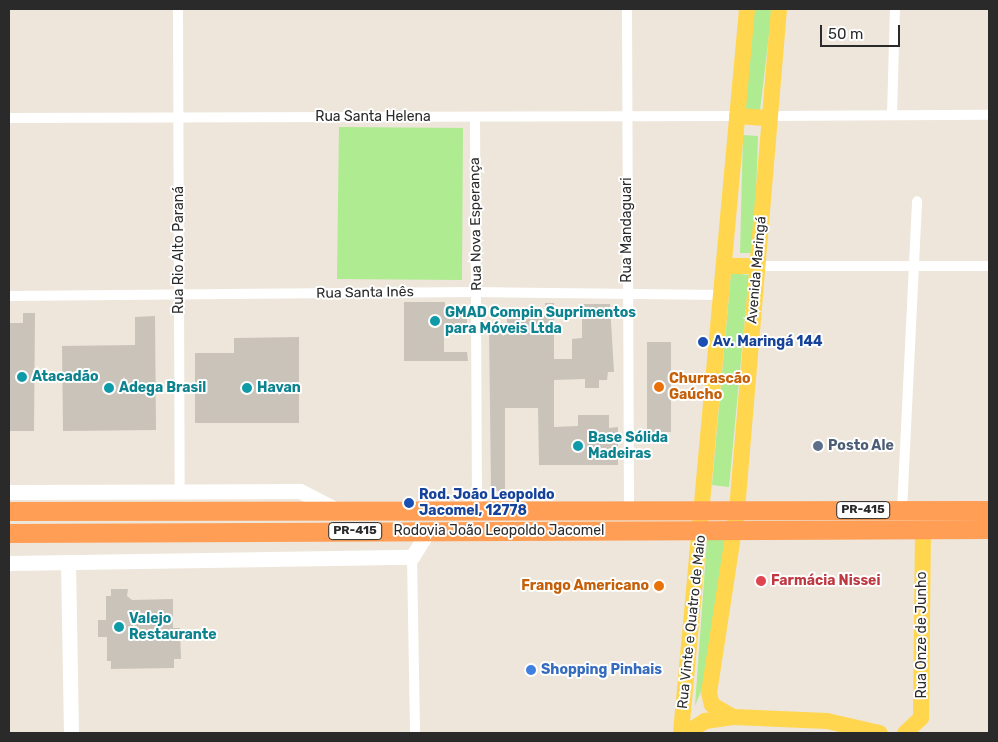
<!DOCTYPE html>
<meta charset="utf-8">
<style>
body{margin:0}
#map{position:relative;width:998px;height:742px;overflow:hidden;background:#eee6da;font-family:Rubik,sans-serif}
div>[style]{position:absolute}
.green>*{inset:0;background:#afeb91}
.building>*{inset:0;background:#c9c3ba}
.street>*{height:10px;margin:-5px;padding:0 5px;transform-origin:5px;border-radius:5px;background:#fff}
.secondary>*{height:15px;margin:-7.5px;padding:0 7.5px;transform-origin:7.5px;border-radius:7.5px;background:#fff}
.primary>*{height:16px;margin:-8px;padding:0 8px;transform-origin:8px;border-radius:8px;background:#ffd64e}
.highway>*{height:19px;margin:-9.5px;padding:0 9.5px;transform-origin:9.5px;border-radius:9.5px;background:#ff9e54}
.dots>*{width:14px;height:14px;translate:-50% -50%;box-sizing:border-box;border:2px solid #fff;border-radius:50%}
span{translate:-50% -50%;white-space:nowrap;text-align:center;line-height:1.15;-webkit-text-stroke:4px #fff;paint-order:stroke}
.shield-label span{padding:1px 4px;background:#fff;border:1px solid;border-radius:4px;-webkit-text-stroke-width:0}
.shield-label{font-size:12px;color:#2a2a2a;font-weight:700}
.street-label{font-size:14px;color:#2a2a2a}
.culture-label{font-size:14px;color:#0d838f;font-weight:700}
.left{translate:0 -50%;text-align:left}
.transit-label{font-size:14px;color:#164399;font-weight:700}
.food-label{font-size:14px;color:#c56008;font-weight:700}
.right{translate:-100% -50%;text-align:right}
.service-label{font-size:14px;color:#4e5e75;font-weight:700}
.health-label{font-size:14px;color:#be3a42;font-weight:700}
.shop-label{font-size:14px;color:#366cbe;font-weight:700}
.frame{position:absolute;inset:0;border:10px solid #2a2a2a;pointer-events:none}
.scale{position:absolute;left:820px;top:25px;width:80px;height:22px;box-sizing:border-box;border:2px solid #2a2a2a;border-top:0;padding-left:6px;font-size:15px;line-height:18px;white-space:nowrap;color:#2a2a2a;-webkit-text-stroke:4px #fff;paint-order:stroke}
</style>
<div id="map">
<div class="green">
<i style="clip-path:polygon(752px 9px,772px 9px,760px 111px,743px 111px)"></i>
<i style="clip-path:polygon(339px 127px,463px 128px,462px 280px,337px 279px)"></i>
<i style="clip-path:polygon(743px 135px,758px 136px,754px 253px,740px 253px)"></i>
<i style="clip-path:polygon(731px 273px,749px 275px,729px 487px,712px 485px)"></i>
<i style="clip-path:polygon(707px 539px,727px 540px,709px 671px,695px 706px)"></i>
</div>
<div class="building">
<i style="clip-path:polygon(404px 302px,445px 302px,445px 309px,467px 309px,467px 333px,444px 333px,444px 352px,467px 352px,468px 361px,404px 361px)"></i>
<i style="clip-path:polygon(545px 303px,554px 303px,554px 359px,572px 359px,572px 339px,582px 338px,582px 304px,610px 304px,614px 372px,608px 372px,607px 380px,599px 380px,599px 388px,585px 388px,585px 379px,554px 380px,554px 427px,578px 426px,578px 415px,609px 415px,609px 428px,618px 427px,618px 465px,539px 465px,538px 408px,505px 408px,505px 491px,491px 491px,489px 329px,507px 329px,507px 317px,545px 316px)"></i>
<i style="clip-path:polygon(23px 313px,35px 313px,34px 431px,9px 431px,9px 323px,23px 323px)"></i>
<i style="clip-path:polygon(155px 316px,156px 430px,63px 431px,62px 346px,135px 345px,135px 317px)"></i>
<i style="clip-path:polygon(299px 337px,299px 423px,195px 423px,195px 353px,234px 353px,234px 338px)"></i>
<i style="clip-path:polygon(647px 342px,671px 342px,671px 432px,647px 432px)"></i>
<i style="clip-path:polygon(111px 589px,128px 589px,127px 596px,132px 600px,173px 599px,173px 628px,180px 628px,181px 659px,174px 659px,174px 668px,111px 669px,111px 661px,107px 661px,107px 637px,98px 637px,98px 620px,106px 620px,106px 596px,111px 596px)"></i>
</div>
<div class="street">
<i style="left:178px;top:9px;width:483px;rotate:89.8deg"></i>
<i style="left:627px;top:9px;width:502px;rotate:89.77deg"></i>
<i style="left:892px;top:115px;width:106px;rotate:-88.4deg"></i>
<i style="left:770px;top:116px;width:219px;rotate:-0.3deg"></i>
<i style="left:475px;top:117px;width:394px;rotate:89.7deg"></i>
<i style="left:9px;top:118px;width:728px;rotate:-0.16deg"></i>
<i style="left:757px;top:266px;width:232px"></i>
<i style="left:9px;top:296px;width:468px;rotate:-0.5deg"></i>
<i style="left:477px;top:292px;width:245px;rotate:0.7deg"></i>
<i style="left:902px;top:510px;width:309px;rotate:-87.2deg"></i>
<i style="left:412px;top:557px;width:176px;rotate:89deg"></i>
</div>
<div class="secondary">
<i style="left:9px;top:492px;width:291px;rotate:-0.2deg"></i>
<i style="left:300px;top:491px;width:42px;rotate:27.2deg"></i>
<i style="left:68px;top:562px;width:171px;rotate:89deg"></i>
<i style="left:9px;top:563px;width:403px;rotate:-0.9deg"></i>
<i style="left:412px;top:557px;width:31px;rotate:-58deg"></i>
</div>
<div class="primary">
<i style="left:737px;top:116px;width:32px;rotate:4deg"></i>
<i style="left:725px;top:266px;width:32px"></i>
<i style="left:733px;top:717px;width:24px;rotate:-150deg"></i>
<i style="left:712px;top:705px;width:12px;rotate:-104deg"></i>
<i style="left:709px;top:693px;width:185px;rotate:-81.3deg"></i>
<i style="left:737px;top:510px;width:503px;rotate:-85.21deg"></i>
<i style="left:681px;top:733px;width:727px;rotate:-84.79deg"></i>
<i style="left:686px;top:733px;width:22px;rotate:-32deg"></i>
<i style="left:705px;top:721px;width:28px;rotate:-8deg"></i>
<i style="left:733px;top:717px;width:94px;rotate:2.4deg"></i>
<i style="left:827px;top:721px;width:54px;rotate:12.8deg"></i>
<i style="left:905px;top:733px;width:22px;rotate:-43deg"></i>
<i style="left:921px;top:718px;width:188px;rotate:-89.4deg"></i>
</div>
<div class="highway">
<i style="left:9px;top:511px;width:980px;rotate:-0.06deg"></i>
<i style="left:9px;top:533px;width:980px;rotate:-0.23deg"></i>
</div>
<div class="dots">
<i style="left:435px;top:321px;background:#0f9aa8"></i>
<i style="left:703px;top:342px;background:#1a4fb4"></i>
<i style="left:22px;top:377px;background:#0f9aa8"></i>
<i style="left:659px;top:387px;background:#e8710a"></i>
<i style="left:109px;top:388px;background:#0f9aa8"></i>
<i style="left:247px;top:388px;background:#0f9aa8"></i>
<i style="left:578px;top:446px;background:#0f9aa8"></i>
<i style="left:818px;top:446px;background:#5c6f8a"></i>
<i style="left:409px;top:503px;background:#1a4fb4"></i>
<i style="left:761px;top:581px;background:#e0444e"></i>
<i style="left:659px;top:586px;background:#e8710a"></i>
<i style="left:119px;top:627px;background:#0f9aa8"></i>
<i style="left:531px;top:670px;background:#3f7fe0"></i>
</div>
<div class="shield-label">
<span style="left:863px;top:510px">PR-415</span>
<span style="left:355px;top:531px">PR-415</span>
</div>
<div class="street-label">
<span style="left:373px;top:117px">Rua Santa Helena</span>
<span style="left:476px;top:224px;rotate:-91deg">Rua Nova Esperança</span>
<span style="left:627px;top:230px;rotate:-90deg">Rua Mandaguari</span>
<span style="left:179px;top:250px;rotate:-90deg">Rua Rio Alto Paraná</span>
<span style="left:757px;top:270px;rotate:-85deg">Avenida Maringá</span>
<span style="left:365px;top:293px;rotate:-1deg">Rua Santa Inês</span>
<span style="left:499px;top:531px">Rodovia João Leopoldo Jacomel</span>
<span style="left:692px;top:622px;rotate:-84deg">Rua Vinte e Quatro de Maio</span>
<span style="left:922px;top:635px;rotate:-90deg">Rua Onze de Junho</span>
</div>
<div class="culture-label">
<span class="left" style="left:445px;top:321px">GMAD Compin Suprimentos<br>para Móveis Ltda</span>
<span class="left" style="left:32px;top:377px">Atacadão</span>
<span class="left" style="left:119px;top:388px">Adega Brasil</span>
<span class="left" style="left:257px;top:388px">Havan</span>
<span class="left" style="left:588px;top:446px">Base Sólida<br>Madeiras</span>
<span class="left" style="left:129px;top:627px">Valejo<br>Restaurante</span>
</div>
<div class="transit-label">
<span class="left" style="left:713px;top:342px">Av. Maringá 144</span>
<span class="left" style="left:419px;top:503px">Rod. João Leopoldo<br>Jacomel, 12778</span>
</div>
<div class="food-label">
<span class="left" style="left:669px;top:387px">Churrascão<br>Gaúcho</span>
<span class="right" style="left:649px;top:586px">Frango Americano</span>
</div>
<div class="service-label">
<span class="left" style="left:828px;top:446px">Posto Ale</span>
</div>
<div class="health-label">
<span class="left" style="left:771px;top:581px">Farmácia Nissei</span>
</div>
<div class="shop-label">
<span class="left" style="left:541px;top:670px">Shopping Pinhais</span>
</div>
<div class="frame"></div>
<div class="scale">50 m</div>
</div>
